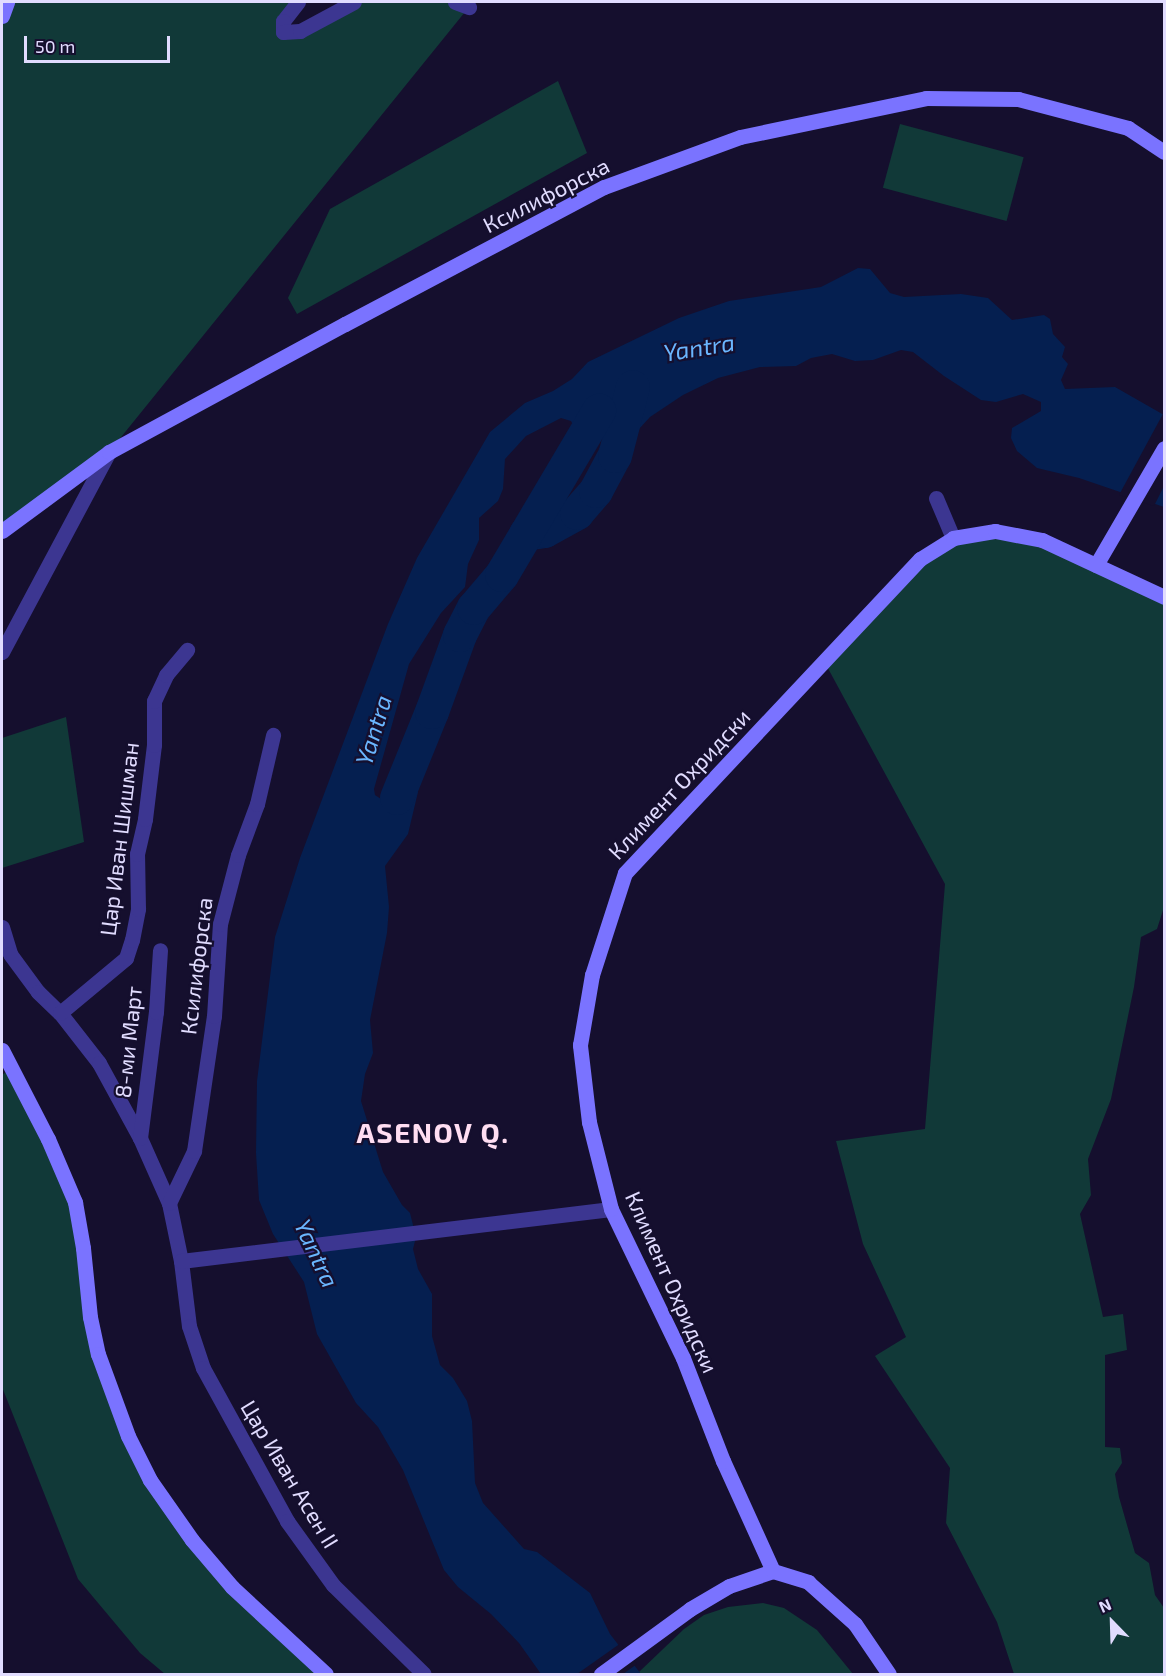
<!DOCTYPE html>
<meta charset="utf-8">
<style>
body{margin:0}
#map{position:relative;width:1166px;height:1676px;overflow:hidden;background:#150f2e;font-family:"Exo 2",sans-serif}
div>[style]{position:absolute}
.green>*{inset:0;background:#113938;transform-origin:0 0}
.water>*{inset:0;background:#051f50}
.pier>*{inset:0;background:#150f2e}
.river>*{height:34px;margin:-17px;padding:0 17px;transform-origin:17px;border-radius:17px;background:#051f50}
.street>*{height:15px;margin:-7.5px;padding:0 7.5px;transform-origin:7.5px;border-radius:7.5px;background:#3c3691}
.secondary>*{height:15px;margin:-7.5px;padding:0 7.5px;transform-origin:7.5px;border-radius:7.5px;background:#7a73ff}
span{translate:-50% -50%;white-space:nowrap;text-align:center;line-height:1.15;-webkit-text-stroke:4.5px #150f2e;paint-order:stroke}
.street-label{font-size:22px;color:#e1dcff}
.water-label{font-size:24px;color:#6ab6ff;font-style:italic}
.district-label{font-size:28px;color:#ffdef2;font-weight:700;letter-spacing:1.5px}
.frame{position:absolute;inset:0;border:3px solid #e1dcff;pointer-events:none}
.north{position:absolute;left:1082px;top:1592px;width:60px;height:60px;-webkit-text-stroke:4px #150f2e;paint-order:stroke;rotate:337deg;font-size:16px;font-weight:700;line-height:24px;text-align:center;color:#e1dcff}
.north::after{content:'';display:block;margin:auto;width:21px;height:27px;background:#e1dcff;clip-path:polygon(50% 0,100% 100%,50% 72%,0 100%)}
.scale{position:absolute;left:24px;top:36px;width:146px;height:27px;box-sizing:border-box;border:3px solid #e1dcff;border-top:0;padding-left:8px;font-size:18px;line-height:21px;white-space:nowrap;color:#e1dcff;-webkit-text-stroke:4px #150f2e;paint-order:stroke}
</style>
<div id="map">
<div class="green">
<div style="clip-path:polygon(2px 2px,298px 2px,283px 32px,354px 2px,455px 2px,469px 7px,109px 452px,2px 531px)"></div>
<div style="clip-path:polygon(558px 81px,587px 153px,297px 314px,288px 298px,330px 209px)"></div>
<div style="left:900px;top:124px;width:128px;height:66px;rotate:15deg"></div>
<div style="clip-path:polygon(995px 531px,1042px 540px,1164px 597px,1164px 907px,1157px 929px,1141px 937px,1134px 987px,1111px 1099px,1088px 1159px,1091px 1195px,1080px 1214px,1103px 1317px,1123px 1314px,1127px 1350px,1105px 1355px,1105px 1447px,1120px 1448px,1122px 1463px,1115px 1474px,1119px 1497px,1135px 1553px,1149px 1563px,1155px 1595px,1164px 1608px,1164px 1674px,1014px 1674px,997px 1622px,946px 1523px,950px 1468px,875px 1356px,906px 1337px,863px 1244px,836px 1141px,925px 1129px,945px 884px,824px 661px,953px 538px)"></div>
<div style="clip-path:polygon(66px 717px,84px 842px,2px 868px,2px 738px)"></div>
<div style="clip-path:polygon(12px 1068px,75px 1202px,90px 1317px,128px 1436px,192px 1540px,326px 1674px,165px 1674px,140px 1653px,78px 1579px,2px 1387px,2px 1075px)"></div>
<div style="clip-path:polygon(763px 1603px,784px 1608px,817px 1630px,853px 1674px,641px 1674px,639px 1672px,684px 1629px,704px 1615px,728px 1607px)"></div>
</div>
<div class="water">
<div style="clip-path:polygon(858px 268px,870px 269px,890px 293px,904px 297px,961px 294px,988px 298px,1012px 320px,1044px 315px,1050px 319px,1053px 334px,1065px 347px,1062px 357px,1068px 364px,1061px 380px,1065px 389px,1115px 387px,1164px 415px,1164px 507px,1079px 478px,1037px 468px,1017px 451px,1011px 438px,1012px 428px,1041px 411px,1041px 402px,1023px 394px,996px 402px,981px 400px,944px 376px,913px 352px,901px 350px,873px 360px,855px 361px,832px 354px,811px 358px,796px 366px,760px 367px,718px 378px,683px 395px,650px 417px,639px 429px,595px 437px,576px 452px,573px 448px,577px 432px,571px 421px,561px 418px,526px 436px,505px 459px,503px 489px,498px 501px,479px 518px,479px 540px,468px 564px,465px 587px,441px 613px,409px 664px,374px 789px,375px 795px,381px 799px,388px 797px,395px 786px,400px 766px,409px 752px,420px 757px,414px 784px,418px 792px,408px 834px,385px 866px,389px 907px,387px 933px,370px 1020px,373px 1053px,365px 1074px,361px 1101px,383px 1172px,402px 1205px,410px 1213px,416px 1237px,413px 1249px,418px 1269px,432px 1294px,432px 1336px,440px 1365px,453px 1378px,467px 1401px,472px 1421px,475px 1483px,483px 1503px,524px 1549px,537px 1552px,590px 1593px,610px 1634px,641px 1674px,541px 1674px,519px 1643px,491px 1614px,458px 1587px,444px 1570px,403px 1470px,378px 1427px,356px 1403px,317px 1334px,304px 1282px,273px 1234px,259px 1200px,256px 1153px,257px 1081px,275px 937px,300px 858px,388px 624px,417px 558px,490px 432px,525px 403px,553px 391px,572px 379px,588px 362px,679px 318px,729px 301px,821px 287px)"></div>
</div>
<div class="pier">
<div style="clip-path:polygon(1164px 412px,1164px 486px,1154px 506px,1119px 495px)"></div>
<div style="clip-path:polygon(621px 1643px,637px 1664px,623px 1674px,577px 1674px)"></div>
</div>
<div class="river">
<div style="left:526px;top:534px;width:19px;rotate:-9deg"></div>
<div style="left:545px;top:531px;width:37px;rotate:-29deg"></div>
<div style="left:577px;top:513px;width:29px;rotate:-49deg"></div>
<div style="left:596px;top:491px;width:40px;rotate:-62deg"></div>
<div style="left:615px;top:456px;width:71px;rotate:-75.4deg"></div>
<div style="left:397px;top:798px;width:93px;rotate:-67.9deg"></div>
<div style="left:432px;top:712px;width:82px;rotate:-70deg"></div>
<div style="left:460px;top:635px;width:30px;rotate:-63deg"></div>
<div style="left:474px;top:608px;width:43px;rotate:-49.7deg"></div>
<div style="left:502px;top:575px;width:191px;rotate:-59.4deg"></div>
</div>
<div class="street">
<div style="left:298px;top:2px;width:24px;rotate:128deg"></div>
<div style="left:283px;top:21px;width:11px;rotate:90deg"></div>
<div style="left:283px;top:32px;width:17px;rotate:-3deg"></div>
<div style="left:300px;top:31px;width:61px;rotate:-28.2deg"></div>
<div style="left:455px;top:2px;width:15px;rotate:20deg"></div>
<div style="left:936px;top:498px;width:43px;rotate:67deg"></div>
<div style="left:2px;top:652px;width:227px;rotate:-61.9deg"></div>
<div style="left:2px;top:927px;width:28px;rotate:73deg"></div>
<div style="left:10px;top:954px;width:47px;rotate:53.6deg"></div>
<div style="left:38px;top:992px;width:30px;rotate:44deg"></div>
<div style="left:60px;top:1013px;width:63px;rotate:52deg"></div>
<div style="left:99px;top:1063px;width:85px;rotate:61.3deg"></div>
<div style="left:140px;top:1138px;width:71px;rotate:66deg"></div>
<div style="left:169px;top:1203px;width:59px;rotate:78.3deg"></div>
<div style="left:181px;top:1261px;width:65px;rotate:83deg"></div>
<div style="left:189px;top:1326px;width:44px;rotate:71.6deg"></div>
<div style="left:203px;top:1368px;width:175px;rotate:61.2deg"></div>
<div style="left:287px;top:1521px;width:79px;rotate:54.3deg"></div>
<div style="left:333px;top:1585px;width:127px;rotate:44.4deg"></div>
<div style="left:60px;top:1013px;width:86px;rotate:-39.8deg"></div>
<div style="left:126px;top:958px;width:19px;rotate:-72deg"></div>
<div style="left:132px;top:940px;width:32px;rotate:-79deg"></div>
<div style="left:138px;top:909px;width:55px;rotate:-91deg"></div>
<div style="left:137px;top:854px;width:36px;rotate:-77deg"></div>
<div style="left:145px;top:819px;width:75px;rotate:-83.1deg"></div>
<div style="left:154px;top:745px;width:44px;rotate:-90deg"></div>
<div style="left:154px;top:701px;width:29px;rotate:-65deg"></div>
<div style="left:166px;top:675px;width:33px;rotate:-50deg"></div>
<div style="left:140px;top:1138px;width:127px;rotate:-82.8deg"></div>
<div style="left:156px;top:1012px;width:62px;rotate:-86.3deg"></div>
<div style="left:169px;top:1203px;width:58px;rotate:-64.3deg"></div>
<div style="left:194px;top:1151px;width:136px;rotate:-81.6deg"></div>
<div style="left:214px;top:1016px;width:92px;rotate:-86.3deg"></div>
<div style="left:220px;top:924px;width:71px;rotate:-75.4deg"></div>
<div style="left:238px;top:855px;width:54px;rotate:-69.6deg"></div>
<div style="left:257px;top:804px;width:71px;rotate:-76.9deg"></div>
<div style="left:181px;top:1261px;width:433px;rotate:-6.9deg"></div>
</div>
<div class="secondary">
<div style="left:2px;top:16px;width:15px;rotate:-70deg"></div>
<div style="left:2px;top:531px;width:133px;rotate:-36.4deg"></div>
<div style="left:109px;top:452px;width:268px;rotate:-28.5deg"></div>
<div style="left:345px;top:324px;width:293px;rotate:-27.9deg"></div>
<div style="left:604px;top:187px;width:145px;rotate:-20.2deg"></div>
<div style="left:740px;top:137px;width:190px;rotate:-11.8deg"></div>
<div style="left:926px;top:98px;width:92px;rotate:0.6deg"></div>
<div style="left:1018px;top:99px;width:114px;rotate:14.8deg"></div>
<div style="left:1128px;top:128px;width:43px;rotate:33.7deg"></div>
<div style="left:1096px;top:565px;width:135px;rotate:-59.8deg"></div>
<div style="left:2px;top:1050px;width:100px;rotate:62.7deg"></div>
<div style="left:48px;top:1139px;width:69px;rotate:66.8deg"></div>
<div style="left:75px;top:1202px;width:47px;rotate:80.1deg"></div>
<div style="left:83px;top:1248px;width:69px;rotate:84.2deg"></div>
<div style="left:90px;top:1317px;width:38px;rotate:78deg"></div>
<div style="left:98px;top:1354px;width:87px;rotate:69.9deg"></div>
<div style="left:128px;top:1436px;width:49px;rotate:63.4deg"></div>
<div style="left:150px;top:1480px;width:73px;rotate:55deg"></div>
<div style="left:192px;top:1540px;width:62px;rotate:49.6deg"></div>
<div style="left:232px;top:1587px;width:128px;rotate:42.8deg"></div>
<div style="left:773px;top:1571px;width:121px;rotate:-114.4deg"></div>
<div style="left:723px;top:1461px;width:110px;rotate:-111.2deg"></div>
<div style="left:683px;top:1358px;width:165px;rotate:-115.8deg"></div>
<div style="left:611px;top:1209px;width:90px;rotate:-104.2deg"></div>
<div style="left:589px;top:1122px;width:78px;rotate:-96.7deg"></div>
<div style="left:580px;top:1045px;width:71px;rotate:-80.3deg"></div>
<div style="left:592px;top:975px;width:107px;rotate:-72.1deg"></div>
<div style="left:625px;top:873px;width:431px;rotate:-46.8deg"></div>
<div style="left:920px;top:559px;width:39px;rotate:-32deg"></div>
<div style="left:953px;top:538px;width:43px;rotate:-9.5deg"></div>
<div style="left:995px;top:531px;width:48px;rotate:10.8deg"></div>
<div style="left:1042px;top:540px;width:135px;rotate:25deg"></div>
<div style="left:601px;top:1674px;width:110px;rotate:-36.1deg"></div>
<div style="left:690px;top:1609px;width:45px;rotate:-30.5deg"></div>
<div style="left:729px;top:1586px;width:46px;rotate:-18.8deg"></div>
<div style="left:773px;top:1571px;width:37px;rotate:17deg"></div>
<div style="left:808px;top:1582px;width:63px;rotate:41.8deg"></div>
<div style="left:855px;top:1624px;width:60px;rotate:55.8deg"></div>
</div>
<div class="street-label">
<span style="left:546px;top:195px;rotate:-27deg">Ксилифорска</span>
<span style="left:679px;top:784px;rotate:-47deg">Климент Охридски</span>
<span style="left:119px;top:839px;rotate:-83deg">Цар Иван Шишман</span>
<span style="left:196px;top:966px;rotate:-83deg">Ксилифорска</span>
<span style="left:128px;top:1042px;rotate:-84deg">8-ми Март</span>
<span style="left:672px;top:1282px;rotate:66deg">Климент Охридски</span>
<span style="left:290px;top:1474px;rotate:59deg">Цар Иван Асен II</span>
</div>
<div class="water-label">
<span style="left:699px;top:347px;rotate:-9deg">Yantra</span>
<span style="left:373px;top:730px;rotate:-73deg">Yantra</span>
<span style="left:317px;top:1253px;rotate:65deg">Yantra</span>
</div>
<div class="district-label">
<span style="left:433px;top:1132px">ASENOV Q.</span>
</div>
<div class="frame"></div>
<div class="north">N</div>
<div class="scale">50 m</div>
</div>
